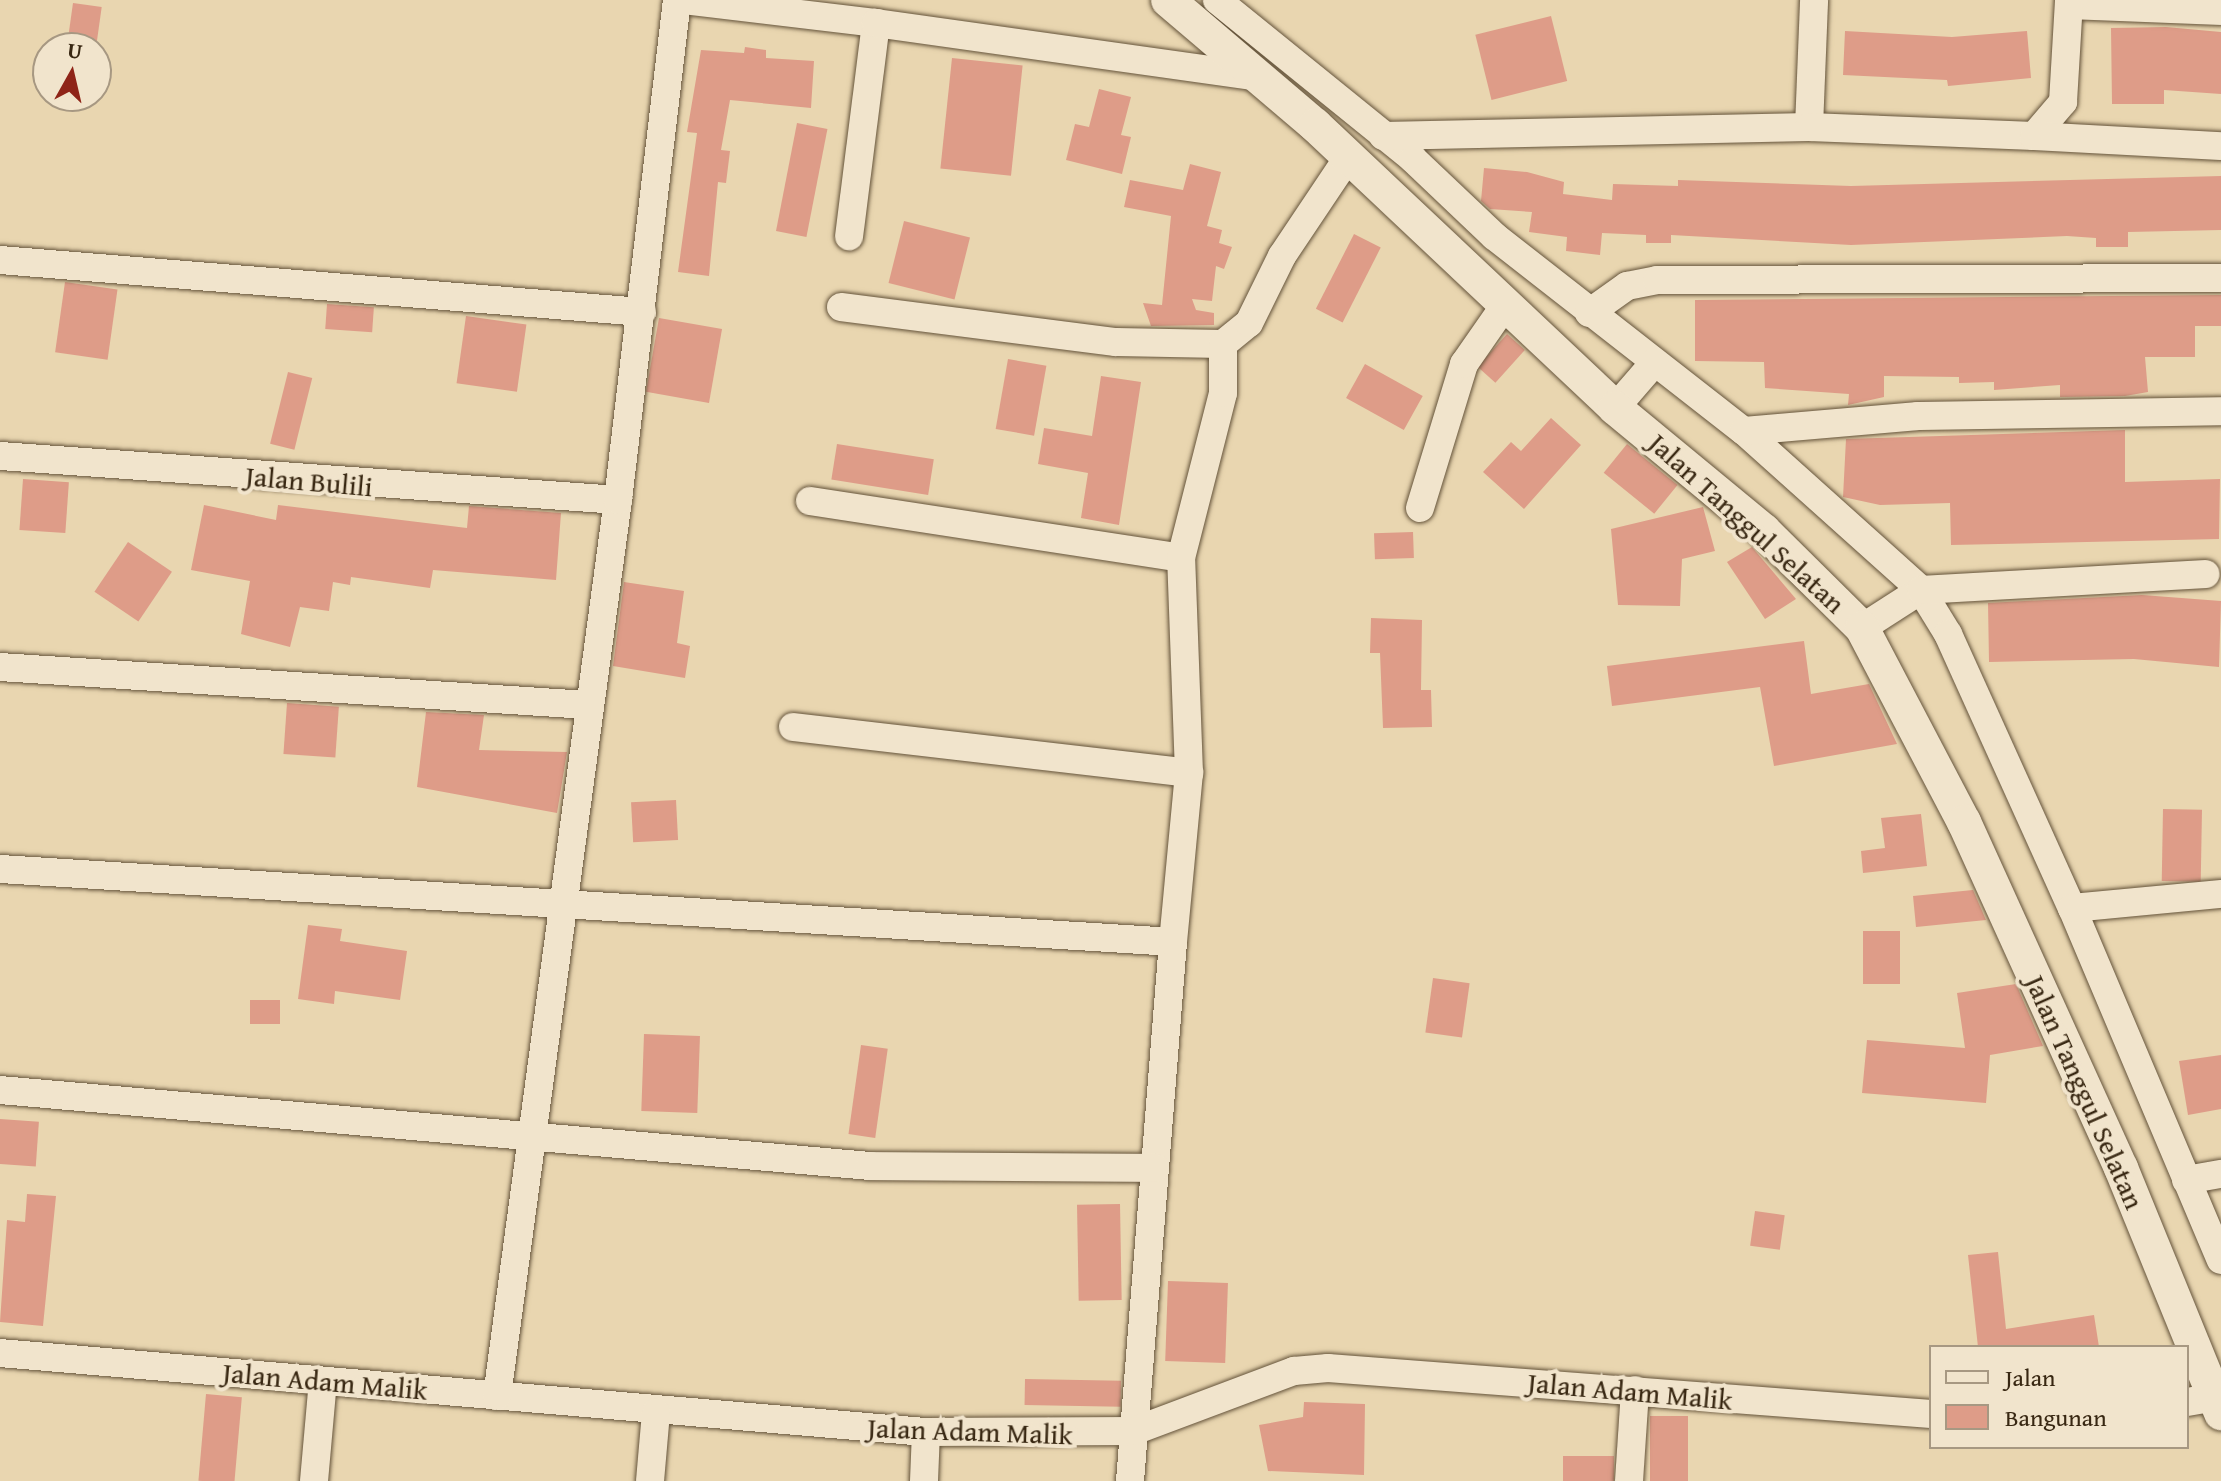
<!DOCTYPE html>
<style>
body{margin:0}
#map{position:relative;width:2221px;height:1481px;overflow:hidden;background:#e9d6b0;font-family:"Gentium Book Plus",serif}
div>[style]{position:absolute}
.building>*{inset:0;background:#de9c88;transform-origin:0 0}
.roads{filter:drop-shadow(0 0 2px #64533a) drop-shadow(0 0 2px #64533a)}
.minor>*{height:28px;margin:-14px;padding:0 14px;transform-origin:14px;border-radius:14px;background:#f1e4cc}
.tertiary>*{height:34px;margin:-17px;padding:0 17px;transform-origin:17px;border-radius:17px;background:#f1e4cc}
span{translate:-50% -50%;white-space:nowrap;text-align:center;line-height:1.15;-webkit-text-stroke:8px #f1e4cc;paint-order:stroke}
.street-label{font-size:28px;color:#382712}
.legend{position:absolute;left:1929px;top:1345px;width:260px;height:104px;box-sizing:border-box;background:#f1e4cc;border:2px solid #a79882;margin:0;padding:10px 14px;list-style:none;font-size:24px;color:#382712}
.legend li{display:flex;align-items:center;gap:16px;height:40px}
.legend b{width:40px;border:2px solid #a79882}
.north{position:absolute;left:32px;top:32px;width:80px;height:80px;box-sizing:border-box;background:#f1e4cc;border:2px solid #a79882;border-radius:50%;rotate:8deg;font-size:22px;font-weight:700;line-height:32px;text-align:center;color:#382712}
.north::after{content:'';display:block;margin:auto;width:28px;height:36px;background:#8f2418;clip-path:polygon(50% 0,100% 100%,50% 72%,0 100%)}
</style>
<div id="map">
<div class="building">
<div style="left:73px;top:3px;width:29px;height:45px;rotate:8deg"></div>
<div style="left:1551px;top:16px;width:67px;height:78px;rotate:76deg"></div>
<div style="clip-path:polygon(2166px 27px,2221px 32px,2221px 94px,2164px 90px,2164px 104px,2112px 104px,2111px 28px)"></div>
<div style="clip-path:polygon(1845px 31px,1952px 37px,2027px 31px,2031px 78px,1948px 86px,1947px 80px,1843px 75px)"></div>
<div style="clip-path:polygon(745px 47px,766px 50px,766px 58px,814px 61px,811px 108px,730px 100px,721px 150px,730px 151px,726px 183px,718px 182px,709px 276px,678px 272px,697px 133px,687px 132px,701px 50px,744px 53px)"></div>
<div style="left:952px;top:58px;width:71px;height:111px;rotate:6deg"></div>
<div style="clip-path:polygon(1099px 89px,1131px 97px,1121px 135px,1131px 137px,1122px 174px,1066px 160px,1075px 124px,1089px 127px)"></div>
<div style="left:797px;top:123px;width:31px;height:110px;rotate:11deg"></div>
<div style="clip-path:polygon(1190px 164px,1221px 172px,1207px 226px,1222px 230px,1219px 243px,1232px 247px,1224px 269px,1216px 266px,1212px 301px,1192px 299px,1196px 310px,1214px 313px,1214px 325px,1151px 326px,1143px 303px,1162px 305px,1171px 216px,1124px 207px,1130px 180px,1183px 190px)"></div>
<div style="clip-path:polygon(1484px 168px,1527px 172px,1564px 182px,1563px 194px,1612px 200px,1613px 184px,1678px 186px,1678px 180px,1851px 186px,2221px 176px,2221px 230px,2128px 232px,2128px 247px,2096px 247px,2096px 238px,2067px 236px,1851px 245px,1671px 235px,1671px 243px,1646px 243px,1646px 235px,1602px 233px,1600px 255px,1566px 251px,1567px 237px,1529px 232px,1532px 212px,1490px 209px,1481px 201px)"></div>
<div style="left:904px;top:221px;width:68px;height:64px;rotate:14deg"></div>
<div style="left:1354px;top:234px;width:30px;height:84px;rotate:27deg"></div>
<div style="left:65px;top:282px;width:53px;height:71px;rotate:8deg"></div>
<div style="clip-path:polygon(2221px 295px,2221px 326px,2195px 326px,2195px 357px,2145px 357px,2148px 392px,2125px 396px,2060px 397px,2060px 385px,1994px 390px,1994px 382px,1959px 383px,1959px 377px,1884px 376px,1884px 397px,1848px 405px,1849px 394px,1765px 388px,1764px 362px,1695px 361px,1695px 300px)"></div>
<div style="left:327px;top:304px;width:47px;height:25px;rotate:4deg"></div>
<div style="left:466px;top:316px;width:61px;height:68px;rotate:8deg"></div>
<div style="left:659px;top:318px;width:64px;height:75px;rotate:10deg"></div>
<div style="left:1507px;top:334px;width:24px;height:44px;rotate:42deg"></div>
<div style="left:1008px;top:359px;width:39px;height:71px;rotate:10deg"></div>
<div style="left:1365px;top:364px;width:66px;height:39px;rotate:29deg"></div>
<div style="left:288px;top:372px;width:25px;height:74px;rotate:14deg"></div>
<div style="clip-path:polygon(1101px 376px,1141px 382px,1119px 525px,1081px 518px,1088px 473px,1038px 464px,1044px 428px,1092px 436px)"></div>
<div style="clip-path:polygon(1551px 418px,1581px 445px,1524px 509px,1483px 472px,1511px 442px,1521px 451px)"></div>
<div style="clip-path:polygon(2125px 430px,2125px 482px,2220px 479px,2219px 539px,1951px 545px,1950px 503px,1880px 505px,1843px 497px,1846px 439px)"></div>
<div style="left:837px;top:444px;width:98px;height:36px;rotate:9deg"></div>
<div style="left:1627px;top:444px;width:65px;height:37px;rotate:39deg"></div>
<div style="left:23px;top:479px;width:46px;height:51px;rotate:4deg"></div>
<div style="clip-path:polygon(204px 505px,276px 520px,278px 505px,467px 528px,469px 506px,561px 513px,556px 580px,433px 570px,430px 588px,351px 577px,350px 585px,333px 582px,329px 611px,300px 607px,290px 647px,241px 634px,250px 581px,191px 570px)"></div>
<div style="clip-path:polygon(1703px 507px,1715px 551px,1682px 559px,1680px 606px,1618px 605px,1611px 529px)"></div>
<div style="left:1413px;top:532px;width:26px;height:39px;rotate:88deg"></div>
<div style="left:128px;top:542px;width:53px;height:60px;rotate:34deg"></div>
<div style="clip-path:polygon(1752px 547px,1796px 599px,1765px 619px,1727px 562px)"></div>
<div style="clip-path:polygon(624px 582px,684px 591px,677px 643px,690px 646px,685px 678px,613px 666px)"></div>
<div style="clip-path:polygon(2142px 595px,2221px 601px,2219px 667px,2134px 659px,1989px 662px,1988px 603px)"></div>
<div style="clip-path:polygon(1371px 618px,1422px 620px,1421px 690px,1431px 690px,1432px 727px,1383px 728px,1380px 653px,1370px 653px)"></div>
<div style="clip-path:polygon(1804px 641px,1811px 694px,1869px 684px,1897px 744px,1774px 766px,1760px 687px,1612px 706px,1607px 666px)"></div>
<div style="left:287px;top:703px;width:52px;height:51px;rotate:4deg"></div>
<div style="clip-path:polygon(426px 712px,484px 715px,479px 750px,567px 752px,557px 813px,417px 787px)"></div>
<div style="left:676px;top:800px;width:40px;height:45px;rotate:87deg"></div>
<div style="left:2163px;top:809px;width:39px;height:72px;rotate:1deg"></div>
<div style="clip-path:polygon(1921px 814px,1927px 866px,1863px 873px,1861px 851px,1885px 848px,1881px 818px)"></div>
<div style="clip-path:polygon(1973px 890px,1986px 920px,1916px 927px,1913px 896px)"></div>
<div style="clip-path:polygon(308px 925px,342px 929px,340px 941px,407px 951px,400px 1000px,335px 991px,334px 1004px,298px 999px)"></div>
<div style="left:1863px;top:931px;width:37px;height:53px"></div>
<div style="left:1433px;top:978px;width:37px;height:55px;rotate:8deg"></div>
<div style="clip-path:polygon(2016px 984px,2043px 1046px,1990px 1055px,1986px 1103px,1862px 1093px,1867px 1040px,1965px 1048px,1957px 993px)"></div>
<div style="left:250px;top:1000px;width:30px;height:24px"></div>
<div style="left:644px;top:1034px;width:56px;height:77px;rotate:2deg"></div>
<div style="left:861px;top:1045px;width:27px;height:90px;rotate:8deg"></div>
<div style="clip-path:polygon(2221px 1055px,2221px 1109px,2188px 1115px,2179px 1061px)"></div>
<div style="left:0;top:1119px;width:39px;height:45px;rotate:4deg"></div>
<div style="clip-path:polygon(27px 1194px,56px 1196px,43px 1326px,0 1322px,7px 1220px,25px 1222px)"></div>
<div style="left:1120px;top:1204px;width:96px;height:43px;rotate:89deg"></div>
<div style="left:1755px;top:1211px;width:30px;height:35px;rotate:8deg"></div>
<div style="clip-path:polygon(1998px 1252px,2006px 1329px,2094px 1315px,2099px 1347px,1978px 1347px,1968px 1255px)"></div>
<div style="left:1168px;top:1281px;width:60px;height:80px;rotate:2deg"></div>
<div style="left:1025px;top:1379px;width:96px;height:26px;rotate:1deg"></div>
<div style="left:206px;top:1394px;width:36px;height:87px;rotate:5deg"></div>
<div style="clip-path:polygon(1304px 1402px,1365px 1404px,1364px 1475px,1268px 1471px,1259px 1425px,1303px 1417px)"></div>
<div style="left:1650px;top:1416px;width:38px;height:65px"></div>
<div style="left:1563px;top:1456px;width:51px;height:25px"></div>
</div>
<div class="roads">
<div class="minor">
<div style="left:683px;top:0;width:194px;rotate:6.8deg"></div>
<div style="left:876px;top:23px;width:215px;rotate:97.2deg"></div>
<div style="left:1217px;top:0;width:252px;rotate:39deg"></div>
<div style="left:1413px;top:159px;width:112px;rotate:43.5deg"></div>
<div style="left:1494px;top:236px;width:317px;rotate:38deg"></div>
<div style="left:1744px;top:431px;width:238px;rotate:41.9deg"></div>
<div style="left:1921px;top:590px;width:52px;rotate:58.5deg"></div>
<div style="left:1948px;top:634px;width:301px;rotate:65.7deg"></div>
<div style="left:2072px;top:908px;width:382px;rotate:67.1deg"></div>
<div style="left:2070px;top:5px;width:151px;rotate:2.3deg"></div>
<div style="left:876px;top:23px;width:387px;rotate:8deg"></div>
<div style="left:1809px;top:127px;width:127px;rotate:-87.7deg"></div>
<div style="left:1383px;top:136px;width:426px;rotate:-1.2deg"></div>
<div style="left:1809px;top:127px;width:225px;rotate:2.3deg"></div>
<div style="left:2034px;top:136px;width:45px;rotate:-49.5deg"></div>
<div style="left:2063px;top:102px;width:102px;rotate:-86.6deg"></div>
<div style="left:2034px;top:136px;width:187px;rotate:3.1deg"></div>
<div style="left:0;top:260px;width:644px;rotate:4.63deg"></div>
<div style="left:841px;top:307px;width:277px;rotate:7.3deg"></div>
<div style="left:1116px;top:342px;width:107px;rotate:1.1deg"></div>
<div style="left:1589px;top:313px;width:47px;rotate:-35.4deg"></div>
<div style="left:1627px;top:286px;width:31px;rotate:-11deg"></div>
<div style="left:1657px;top:280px;width:564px;rotate:-0.2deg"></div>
<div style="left:1615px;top:408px;width:60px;rotate:-49.1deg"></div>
<div style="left:1744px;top:431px;width:175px;rotate:-4.9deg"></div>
<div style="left:1918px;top:416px;width:303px;rotate:-0.9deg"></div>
<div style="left:0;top:456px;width:620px;rotate:4.07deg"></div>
<div style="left:810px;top:501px;width:375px;rotate:8.7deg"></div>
<div style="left:1420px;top:508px;width:151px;rotate:-73deg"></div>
<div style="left:1464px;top:364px;width:72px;rotate:-55.2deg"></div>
<div style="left:1862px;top:628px;width:70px;rotate:-32.8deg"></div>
<div style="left:1921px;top:590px;width:285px;rotate:-3.2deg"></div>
<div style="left:0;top:667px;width:588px;rotate:3.7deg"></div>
<div style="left:793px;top:727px;width:399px;rotate:6.6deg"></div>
<div style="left:0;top:869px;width:1175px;rotate:3.56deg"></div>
<div style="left:1173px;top:942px;width:541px;rotate:94.56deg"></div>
<div style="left:2072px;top:908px;width:150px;rotate:-5.4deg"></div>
<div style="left:1173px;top:942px;width:170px;rotate:-84.6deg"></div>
<div style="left:1189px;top:773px;width:215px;rotate:-92.1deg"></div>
<div style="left:1181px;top:558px;width:170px;rotate:-75.7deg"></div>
<div style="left:1223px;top:393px;width:49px;rotate:-90deg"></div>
<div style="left:1223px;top:344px;width:33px;rotate:-39deg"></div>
<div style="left:1249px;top:323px;width:75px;rotate:-63.8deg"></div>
<div style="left:1282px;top:256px;width:117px;rotate:-56.2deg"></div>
<div style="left:0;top:1090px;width:873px;rotate:4.99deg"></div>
<div style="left:870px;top:1166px;width:285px;rotate:0.4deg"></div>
<div style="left:2186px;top:1180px;width:36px;rotate:-10deg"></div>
<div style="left:0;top:1353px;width:929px;rotate:4.88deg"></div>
<div style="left:926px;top:1432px;width:208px;rotate:-0.3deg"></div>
<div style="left:1134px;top:1431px;width:171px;rotate:-20.6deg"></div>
<div style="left:1294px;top:1371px;width:34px;rotate:-5deg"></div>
<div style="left:1328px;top:1368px;width:605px;rotate:4.36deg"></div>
<div style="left:497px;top:1396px;width:904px;rotate:-82.31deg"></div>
<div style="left:618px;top:500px;width:503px;rotate:-83.27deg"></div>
<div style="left:2187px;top:1402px;width:27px;rotate:-10deg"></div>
<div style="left:314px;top:1481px;width:100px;rotate:-84.9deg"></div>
<div style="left:650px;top:1481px;width:69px;rotate:-85deg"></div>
<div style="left:924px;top:1481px;width:49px;rotate:-87.7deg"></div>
<div style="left:1629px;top:1481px;width:91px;rotate:-86.2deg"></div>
</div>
<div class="tertiary">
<div style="left:1168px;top:0;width:193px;rotate:40.4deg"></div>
<div style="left:1315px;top:125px;width:412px;rotate:43.3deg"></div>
<div style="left:1615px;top:408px;width:193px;rotate:39.5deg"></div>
<div style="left:1764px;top:531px;width:138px;rotate:44.7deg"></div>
<div style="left:1862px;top:628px;width:219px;rotate:62.3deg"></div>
<div style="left:1964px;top:822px;width:380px;rotate:65.6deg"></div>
<div style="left:2121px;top:1168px;width:265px;rotate:67.8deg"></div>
</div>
</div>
<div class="street-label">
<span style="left:309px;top:481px;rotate:5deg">Jalan Bulili</span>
<span style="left:1747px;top:523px;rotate:42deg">Jalan Tanggul Selatan</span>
<span style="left:2085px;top:1092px;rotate:66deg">Jalan Tanggul Selatan</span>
<span style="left:325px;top:1381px;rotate:5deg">Jalan Adam Malik</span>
<span style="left:1630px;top:1391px;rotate:5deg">Jalan Adam Malik</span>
<span style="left:970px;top:1431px;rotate:2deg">Jalan Adam Malik</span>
</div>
<ul class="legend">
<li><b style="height:10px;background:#f1e4cc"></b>Jalan</li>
<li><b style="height:22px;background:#de9c88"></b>Bangunan</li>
</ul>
<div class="north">U</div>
</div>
